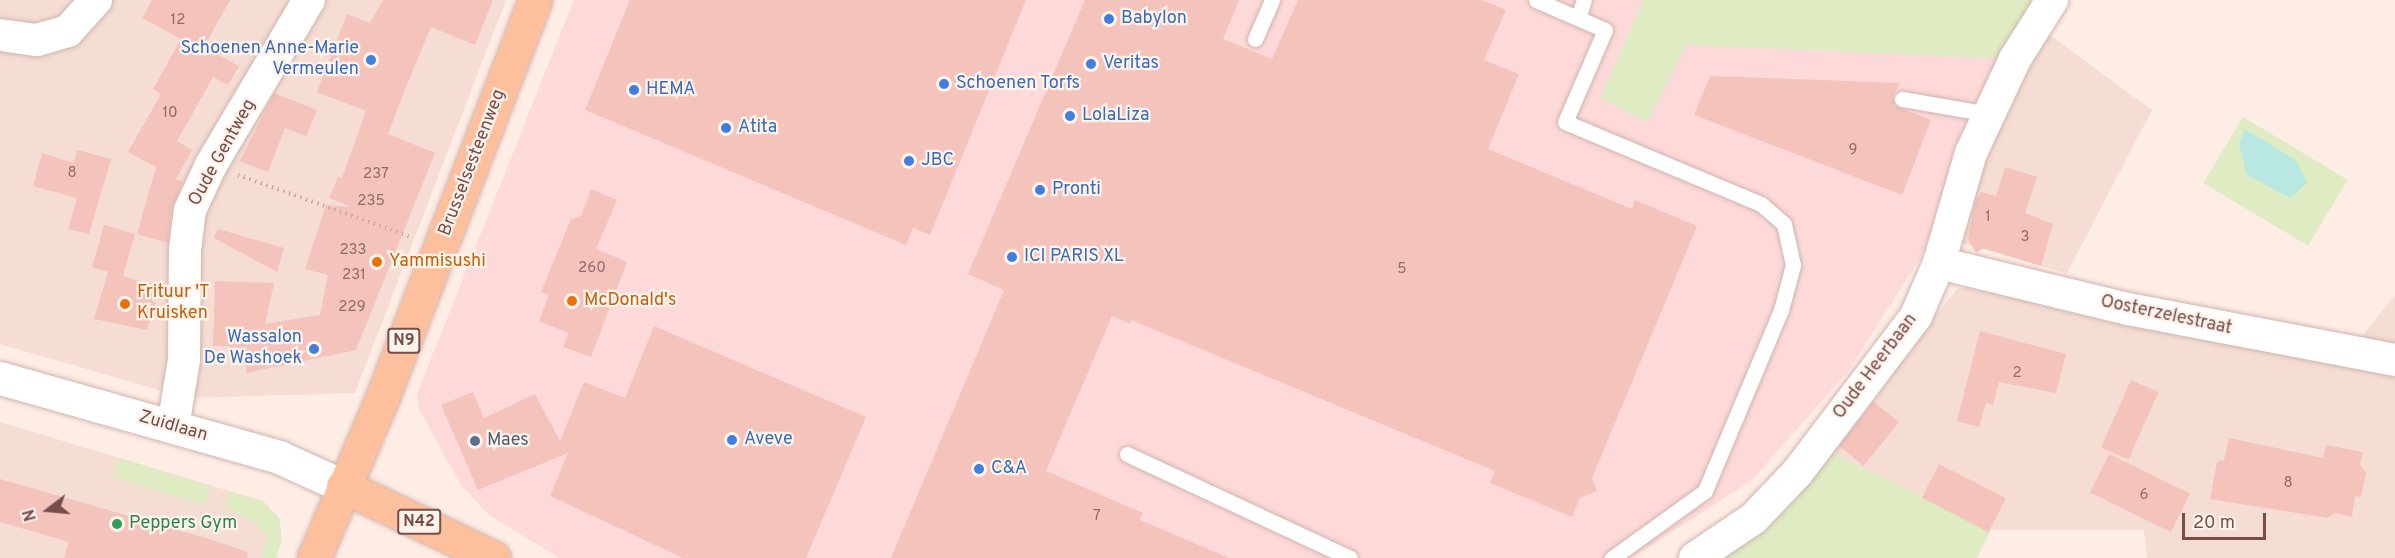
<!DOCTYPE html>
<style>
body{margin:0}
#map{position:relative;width:2395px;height:558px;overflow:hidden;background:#fdede5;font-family:Overpass,sans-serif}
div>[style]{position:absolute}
.residential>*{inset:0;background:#f5ddd3}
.commercial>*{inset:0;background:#fddad9}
.green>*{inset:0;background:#deebc3;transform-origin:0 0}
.water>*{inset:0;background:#b9e7e2}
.building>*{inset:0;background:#f3c3bc;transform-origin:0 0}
.path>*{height:4px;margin-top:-2px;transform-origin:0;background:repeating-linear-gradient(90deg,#d8a69f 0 1.5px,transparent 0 6px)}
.roads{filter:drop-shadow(0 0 2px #d1b4ad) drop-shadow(0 0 2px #d1b4ad)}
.service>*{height:15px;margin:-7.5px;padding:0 7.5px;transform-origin:7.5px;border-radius:7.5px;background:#fff}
.minor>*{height:32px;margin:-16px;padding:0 16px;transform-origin:16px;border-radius:16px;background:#fff}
.secondary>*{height:33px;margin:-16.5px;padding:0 16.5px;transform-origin:16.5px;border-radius:16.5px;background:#fff}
.primary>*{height:33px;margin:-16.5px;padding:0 16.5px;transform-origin:16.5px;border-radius:16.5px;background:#fdbf9c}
.dots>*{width:16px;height:16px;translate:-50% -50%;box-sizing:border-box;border:3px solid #fff3ec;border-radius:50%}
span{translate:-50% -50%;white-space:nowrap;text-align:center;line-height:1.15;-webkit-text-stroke:4.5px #fff3ec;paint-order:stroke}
.number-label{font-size:15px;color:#966a66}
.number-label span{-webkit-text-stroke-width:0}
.shield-label span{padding:2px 4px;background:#fff3ec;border:2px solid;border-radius:4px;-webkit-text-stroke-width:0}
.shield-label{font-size:16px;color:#774d49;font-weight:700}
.shop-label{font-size:18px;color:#366cbe}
.left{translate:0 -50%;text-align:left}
.right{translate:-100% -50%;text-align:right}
.street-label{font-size:18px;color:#774d49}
.food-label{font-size:18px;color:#c56008}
.service-label{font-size:18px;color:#4e5e75}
.leisure-label{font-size:18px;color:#27864d}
.north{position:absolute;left:18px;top:480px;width:60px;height:60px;-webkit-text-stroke:4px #fff3ec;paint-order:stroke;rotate:254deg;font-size:16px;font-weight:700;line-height:24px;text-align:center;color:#774d49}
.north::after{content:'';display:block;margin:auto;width:21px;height:27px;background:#774d49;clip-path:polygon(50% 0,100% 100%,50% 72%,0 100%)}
.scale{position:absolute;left:2182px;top:513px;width:84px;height:27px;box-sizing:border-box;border:3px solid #774d49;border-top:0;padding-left:8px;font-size:18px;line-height:21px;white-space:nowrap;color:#774d49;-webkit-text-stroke:4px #fff3ec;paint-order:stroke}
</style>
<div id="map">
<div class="residential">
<div style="clip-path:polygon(0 0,506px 0,355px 393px,187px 398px,0 344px)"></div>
<div style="clip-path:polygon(2047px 33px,2152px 110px,2067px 273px,1957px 242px,1999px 118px)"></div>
<div style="clip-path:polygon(1988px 284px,2395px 375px,2395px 558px,2147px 558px,2144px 530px,1991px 530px,1828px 451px,1957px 289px)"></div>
<div style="clip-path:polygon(2395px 295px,2395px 346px,2359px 340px)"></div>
<div style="clip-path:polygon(0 422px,263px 501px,279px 518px,282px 540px,276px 558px,0 558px)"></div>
</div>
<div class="commercial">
<div style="clip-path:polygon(574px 0,1644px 0,1600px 98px,1685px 45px,2005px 59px,1922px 255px,1849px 370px,1752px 480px,1632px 558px,560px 558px,490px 516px,461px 485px,419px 409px,417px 394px)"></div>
</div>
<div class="green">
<div style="clip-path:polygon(1644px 0,2040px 0,2005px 59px,1686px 45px,1648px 122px,1600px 98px)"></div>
<div style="left:2243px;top:117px;width:122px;height:77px;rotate:31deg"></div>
<div style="clip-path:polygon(1828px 451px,1991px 530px,1977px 558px,1710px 558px)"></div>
<div style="left:119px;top:458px;width:96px;height:20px;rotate:17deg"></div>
<div style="clip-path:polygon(229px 491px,263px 501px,279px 518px,282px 540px,276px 558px,261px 558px,268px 538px,255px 522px,225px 508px)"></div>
</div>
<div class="water">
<div style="clip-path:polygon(2245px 129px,2296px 160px,2307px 183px,2290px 198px,2247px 175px,2239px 144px)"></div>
</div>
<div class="building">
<div style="clip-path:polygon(152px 0,230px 0,204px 47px,239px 66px,228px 85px,213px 77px,177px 141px,192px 150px,176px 179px,183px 182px,172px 207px,168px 243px,137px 234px,156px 167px,128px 152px,161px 94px,153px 89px,181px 39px,142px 18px)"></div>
<div style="clip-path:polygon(383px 0,493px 0,475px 45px,431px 27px,402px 97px,388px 134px,435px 153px,356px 350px,246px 373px,246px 357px,229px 357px,230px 346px,213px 346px,215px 281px,274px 283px,265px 324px,320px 315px,328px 275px,305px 269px,326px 205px,352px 207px,329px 198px,338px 177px,342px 178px,366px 111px,317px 92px,347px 14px,370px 23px)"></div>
<div style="clip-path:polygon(630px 0,1026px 0,930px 235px,913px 228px,906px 245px,585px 110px)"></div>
<div style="clip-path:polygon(1085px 0,1239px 0,1223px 39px,1272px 59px,1298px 0,1482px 0,1506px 10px,1484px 60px,1519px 74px,1488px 149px,1632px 209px,1635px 200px,1697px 226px,1592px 478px,1597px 491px,1580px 498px,1572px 517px,1490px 483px,1495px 471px,1131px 320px,1130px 324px,1112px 316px,1046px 471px,1143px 513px,1140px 520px,1229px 558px,891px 558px,1004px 290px,968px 274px)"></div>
<div style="clip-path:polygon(1710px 76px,1900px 83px,1893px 97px,1895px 106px,1931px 120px,1902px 195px,1694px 115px)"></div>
<div style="clip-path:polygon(274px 93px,317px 110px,306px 136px,285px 128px,268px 172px,240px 161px)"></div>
<div style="clip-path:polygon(77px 150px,111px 159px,89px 234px,68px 229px,77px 198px,33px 186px,42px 153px,74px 163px)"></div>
<div style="clip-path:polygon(2005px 167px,2037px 177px,2025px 213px,2053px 224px,2041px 266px,1983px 248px,1976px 253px,1968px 239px,1975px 202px,1981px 192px,1996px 196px)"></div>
<div style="clip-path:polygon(591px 189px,617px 200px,596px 249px,627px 262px,591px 357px,563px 347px,569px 333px,539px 321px,549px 295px,541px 292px,571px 219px,581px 216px)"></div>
<div style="clip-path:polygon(104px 225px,135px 234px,123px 276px,139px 281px,136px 289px,154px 294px,152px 301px,156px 302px,147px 330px,94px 319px,108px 272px,92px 267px)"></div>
<div style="clip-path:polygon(218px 229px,284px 248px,277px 272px,214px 238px)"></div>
<div style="clip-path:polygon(654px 326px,866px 417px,806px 558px,683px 558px,550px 496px,568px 453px,478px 490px,441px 405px,473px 392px,484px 418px,535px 394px,560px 441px,584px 382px,625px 398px)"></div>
<div style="clip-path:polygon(1980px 331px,2066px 354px,2056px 393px,1999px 382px,1993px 405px,1986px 403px,1979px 427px,1957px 421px)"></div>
<div style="left:2131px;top:380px;width:30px;height:74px;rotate:24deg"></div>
<div style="left:1874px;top:402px;width:32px;height:56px;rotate:39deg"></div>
<div style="clip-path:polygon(2229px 438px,2323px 458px,2326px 445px,2363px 452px,2360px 465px,2366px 473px,2361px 497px,2355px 496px,2352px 517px,2335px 513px,2328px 518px,2210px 499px,2217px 462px,2224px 460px)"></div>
<div style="left:2109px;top:454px;width:90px;height:43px;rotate:26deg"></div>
<div style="left:1939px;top:464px;width:75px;height:38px;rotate:27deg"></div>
<div style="clip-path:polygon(0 479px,206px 538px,248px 552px,247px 558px,64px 558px,69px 542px,0 522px)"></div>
</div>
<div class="path">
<div style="left:238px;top:175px;width:184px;rotate:19.7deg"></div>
</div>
<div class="roads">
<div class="service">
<div style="left:1536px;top:0;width:75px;rotate:23.5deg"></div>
<div style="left:1605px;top:30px;width:100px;rotate:113.5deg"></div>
<div style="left:1565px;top:122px;width:212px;rotate:22.7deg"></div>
<div style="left:1761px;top:204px;width:30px;rotate:41deg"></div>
<div style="left:1784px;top:224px;width:42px;rotate:77.6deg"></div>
<div style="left:1793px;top:265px;width:47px;rotate:104.9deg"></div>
<div style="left:1781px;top:310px;width:196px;rotate:112.8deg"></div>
<div style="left:1705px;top:491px;width:115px;rotate:144.2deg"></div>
<div style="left:1578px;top:18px;width:19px;rotate:-72deg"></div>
<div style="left:1255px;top:39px;width:43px;rotate:-66.4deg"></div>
<div style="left:1902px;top:99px;width:88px;rotate:9.8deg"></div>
<div style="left:1127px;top:454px;width:246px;rotate:25deg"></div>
</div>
<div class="minor">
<div style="left:0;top:35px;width:37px;rotate:8deg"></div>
<div style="left:37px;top:40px;width:32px;rotate:-16deg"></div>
<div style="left:68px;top:31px;width:42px;rotate:-47.9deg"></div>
<div style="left:1939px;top:263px;width:195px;rotate:13.7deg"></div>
<div style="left:2128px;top:309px;width:272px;rotate:10.8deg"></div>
<div style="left:173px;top:427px;width:68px;rotate:-80.7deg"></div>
<div style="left:184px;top:360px;width:110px;rotate:-89.5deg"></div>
<div style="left:185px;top:250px;width:40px;rotate:-82.9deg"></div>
<div style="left:190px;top:210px;width:50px;rotate:-65deg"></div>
<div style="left:211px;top:165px;width:192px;rotate:-59.3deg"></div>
<div style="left:1695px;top:558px;width:71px;rotate:-34.1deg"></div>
<div style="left:1754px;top:518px;width:62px;rotate:-46.3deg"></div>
<div style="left:1797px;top:473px;width:197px;rotate:-52.8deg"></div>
<div style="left:1916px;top:316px;width:58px;rotate:-66.5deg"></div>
<div style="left:1939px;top:263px;width:115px;rotate:-73.8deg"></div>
<div style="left:1971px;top:153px;width:104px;rotate:-64.9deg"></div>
<div style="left:2015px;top:59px;width:70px;rotate:-57.9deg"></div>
</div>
<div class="secondary">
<div style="left:0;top:378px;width:290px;rotate:15.8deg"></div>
<div style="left:279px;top:457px;width:70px;rotate:24.4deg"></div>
</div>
<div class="primary">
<div style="left:343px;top:486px;width:167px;rotate:25.5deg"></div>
<div style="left:314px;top:558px;width:176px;rotate:-66.9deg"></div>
<div style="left:383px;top:396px;width:424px;rotate:-69deg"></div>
</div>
</div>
<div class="dots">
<div style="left:1109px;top:19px;background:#3f7fe0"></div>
<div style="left:371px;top:60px;background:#3f7fe0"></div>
<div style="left:1091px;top:64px;background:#3f7fe0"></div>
<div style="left:944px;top:84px;background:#3f7fe0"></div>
<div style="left:634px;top:90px;background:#3f7fe0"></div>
<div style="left:1070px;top:116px;background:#3f7fe0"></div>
<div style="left:726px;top:128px;background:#3f7fe0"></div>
<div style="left:909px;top:161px;background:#3f7fe0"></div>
<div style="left:1040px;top:190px;background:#3f7fe0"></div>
<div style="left:1012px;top:257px;background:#3f7fe0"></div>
<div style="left:377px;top:262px;background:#e8710a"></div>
<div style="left:572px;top:301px;background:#e8710a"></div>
<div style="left:125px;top:304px;background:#e8710a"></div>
<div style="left:314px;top:349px;background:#3f7fe0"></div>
<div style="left:732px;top:440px;background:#3f7fe0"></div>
<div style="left:475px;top:441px;background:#5c6f8a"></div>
<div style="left:979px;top:469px;background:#3f7fe0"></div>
<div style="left:117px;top:524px;background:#2e9e5b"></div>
</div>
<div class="number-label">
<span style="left:178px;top:21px">12</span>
<span style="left:170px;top:114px">10</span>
<span style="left:1853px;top:151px">9</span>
<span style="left:72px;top:174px">8</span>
<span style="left:376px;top:175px">237</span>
<span style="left:371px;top:202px">235</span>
<span style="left:1988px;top:218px">1</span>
<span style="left:2025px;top:238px">3</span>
<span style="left:353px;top:251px">233</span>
<span style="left:592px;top:269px">260</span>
<span style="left:1402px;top:270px">5</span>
<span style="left:354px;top:276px">231</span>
<span style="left:352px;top:308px">229</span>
<span style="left:2017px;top:374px">2</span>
<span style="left:2288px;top:484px">8</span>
<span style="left:2144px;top:496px">6</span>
<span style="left:1097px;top:517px">7</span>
</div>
<div class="shield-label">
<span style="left:404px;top:341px">N9</span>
<span style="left:419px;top:522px">N42</span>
</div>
<div class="shop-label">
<span class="left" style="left:1121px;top:19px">Babylon</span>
<span class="right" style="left:359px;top:60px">Schoenen Anne-Marie<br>Vermeulen</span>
<span class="left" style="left:1103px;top:64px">Veritas</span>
<span class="left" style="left:956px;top:84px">Schoenen Torfs</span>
<span class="left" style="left:646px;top:90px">HEMA</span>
<span class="left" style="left:1082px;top:116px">LolaLiza</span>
<span class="left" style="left:738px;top:128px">Atita</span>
<span class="left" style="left:921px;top:161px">JBC</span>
<span class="left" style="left:1052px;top:190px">Pronti</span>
<span class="left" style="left:1024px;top:257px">ICI PARIS XL</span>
<span class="right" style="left:302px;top:349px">Wassalon<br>De Washoek</span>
<span class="left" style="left:744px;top:440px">Aveve</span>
<span class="left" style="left:991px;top:469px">C&amp;A</span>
</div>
<div class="street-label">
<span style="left:223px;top:153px;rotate:-61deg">Oude Gentweg</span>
<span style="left:473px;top:163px;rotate:-69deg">Brusselsesteenweg</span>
<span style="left:2166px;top:316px;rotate:12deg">Oosterzelestraat</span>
<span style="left:1876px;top:367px;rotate:-53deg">Oude Heerbaan</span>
<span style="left:173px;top:427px;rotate:16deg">Zuidlaan</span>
</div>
<div class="food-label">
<span class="left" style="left:389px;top:262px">Yammisushi</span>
<span class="left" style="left:137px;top:304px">Frituur 'T<br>Kruisken</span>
<span class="left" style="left:584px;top:301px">McDonald's</span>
</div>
<div class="service-label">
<span class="left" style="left:487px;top:441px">Maes</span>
</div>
<div class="leisure-label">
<span class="left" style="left:129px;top:524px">Peppers Gym</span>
</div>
<div class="north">N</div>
<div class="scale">20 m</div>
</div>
